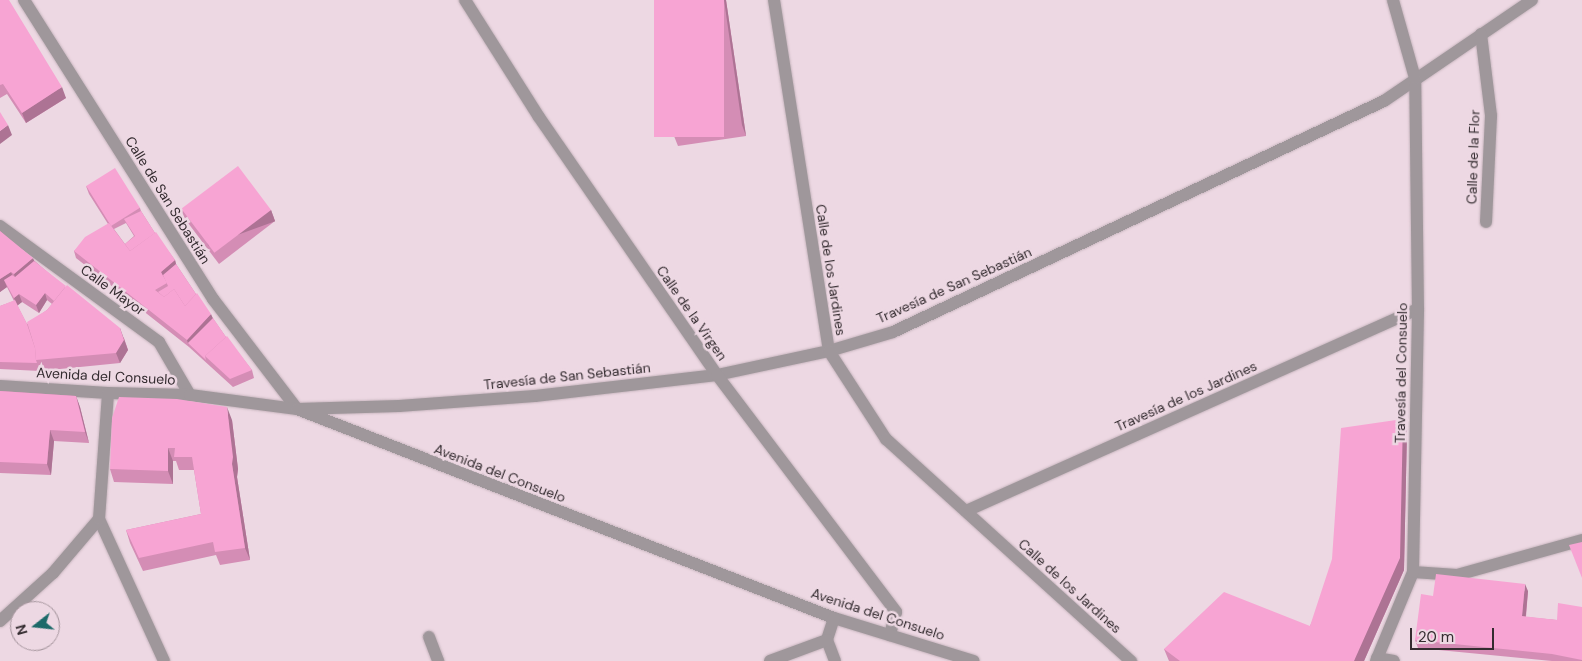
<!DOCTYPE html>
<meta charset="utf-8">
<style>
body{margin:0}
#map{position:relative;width:1582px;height:661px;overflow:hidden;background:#edd8e3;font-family:"DM Sans",sans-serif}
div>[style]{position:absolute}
.roads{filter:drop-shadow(0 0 1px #c8b6bf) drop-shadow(0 0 1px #c8b6bf)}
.street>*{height:12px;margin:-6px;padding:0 6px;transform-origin:6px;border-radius:6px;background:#9f979b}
.wall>*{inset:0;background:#d48db5}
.shaded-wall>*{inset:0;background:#ad7394;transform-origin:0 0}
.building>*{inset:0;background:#f7a4d3;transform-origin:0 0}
span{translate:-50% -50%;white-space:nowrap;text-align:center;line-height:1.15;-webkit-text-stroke:5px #edd8e3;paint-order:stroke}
.street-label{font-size:14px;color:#342c30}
.north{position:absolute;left:10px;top:601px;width:50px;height:50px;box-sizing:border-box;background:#edd8e3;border:1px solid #a3939b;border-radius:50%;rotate:254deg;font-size:14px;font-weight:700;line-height:20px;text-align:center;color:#342c30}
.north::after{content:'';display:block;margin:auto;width:18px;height:22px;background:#1c6969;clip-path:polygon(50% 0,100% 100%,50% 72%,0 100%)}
.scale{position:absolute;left:1410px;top:628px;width:84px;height:22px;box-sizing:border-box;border:2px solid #342c30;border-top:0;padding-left:6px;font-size:15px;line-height:18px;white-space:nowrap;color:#342c30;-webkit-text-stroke:4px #edd8e3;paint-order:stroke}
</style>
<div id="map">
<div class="roads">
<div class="street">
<div style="left:24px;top:0;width:354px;rotate:57.7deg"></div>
<div style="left:213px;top:299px;width:138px;rotate:52.6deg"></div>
<div style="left:297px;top:409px;width:102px;rotate:-1.7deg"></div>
<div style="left:399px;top:406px;width:136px;rotate:-4.2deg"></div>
<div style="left:535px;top:396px;width:183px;rotate:-6.6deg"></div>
<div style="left:717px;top:375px;width:115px;rotate:-12.1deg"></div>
<div style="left:829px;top:351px;width:67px;rotate:-16.5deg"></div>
<div style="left:893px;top:332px;width:543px;rotate:-25.2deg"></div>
<div style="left:1384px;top:101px;width:179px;rotate:-34.3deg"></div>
<div style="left:465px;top:0;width:138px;rotate:57.7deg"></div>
<div style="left:539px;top:117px;width:313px;rotate:55.4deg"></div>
<div style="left:717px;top:375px;width:297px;rotate:52.9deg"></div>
<div style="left:896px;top:612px;width:24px;rotate:105deg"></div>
<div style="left:774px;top:0;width:355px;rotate:81.1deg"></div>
<div style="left:829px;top:351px;width:105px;rotate:57.1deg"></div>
<div style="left:886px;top:439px;width:331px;rotate:42.2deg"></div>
<div style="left:1481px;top:34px;width:83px;rotate:83deg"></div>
<div style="left:1491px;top:116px;width:106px;rotate:92.7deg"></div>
<div style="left:0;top:226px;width:197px;rotate:36.1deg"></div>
<div style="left:159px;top:342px;width:61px;rotate:59.7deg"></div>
<div style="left:0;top:386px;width:108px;rotate:3.7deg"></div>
<div style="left:108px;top:393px;width:82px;rotate:1.4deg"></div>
<div style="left:190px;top:395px;width:108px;rotate:7.5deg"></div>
<div style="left:297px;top:409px;width:576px;rotate:21.27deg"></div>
<div style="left:834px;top:618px;width:146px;rotate:17.1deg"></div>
<div style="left:966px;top:511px;width:495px;rotate:-24.1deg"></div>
<div style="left:99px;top:519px;width:156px;rotate:65.4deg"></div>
<div style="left:1413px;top:572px;width:44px;rotate:3.9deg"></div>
<div style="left:1457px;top:575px;width:130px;rotate:-15.6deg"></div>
<div style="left:834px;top:618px;width:23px;rotate:108deg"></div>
<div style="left:827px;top:640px;width:22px;rotate:69deg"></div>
<div style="left:0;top:621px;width:72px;rotate:-42.2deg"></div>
<div style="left:53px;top:573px;width:71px;rotate:-49.6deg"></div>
<div style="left:99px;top:519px;width:126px;rotate:-85.9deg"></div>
<div style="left:429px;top:637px;width:26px;rotate:69deg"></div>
<div style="left:1377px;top:658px;width:17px;rotate:10deg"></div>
<div style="left:770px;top:661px;width:61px;rotate:-20.2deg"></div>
<div style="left:1376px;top:661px;width:96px;rotate:-67.4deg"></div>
<div style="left:1413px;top:572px;width:263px;rotate:-88.9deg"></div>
<div style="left:1418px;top:309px;width:231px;rotate:-90.7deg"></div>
<div style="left:1415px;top:78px;width:81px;rotate:-105.8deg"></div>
</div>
</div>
<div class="wall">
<div style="clip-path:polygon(0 0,66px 98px,26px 123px,7px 94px,0 98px)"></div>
<div style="clip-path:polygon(654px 0,726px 0,746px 136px,678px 146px,674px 136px)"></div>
<div style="clip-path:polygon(evenodd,86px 186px,140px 208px,141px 211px,155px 233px,175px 260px,176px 264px,196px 294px,226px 337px,252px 370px,254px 378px,233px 387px,189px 347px,76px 258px,74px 251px,108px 224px,89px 194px,86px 186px,126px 223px,134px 236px,125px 244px,114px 229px,126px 223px)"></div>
<div style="clip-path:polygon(181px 209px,271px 210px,275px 221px,219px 264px,185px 219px)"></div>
<div style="clip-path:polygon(evenodd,0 231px,124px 338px,128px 350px,120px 363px,40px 371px,0 369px,0 306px,14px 301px,7px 287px,0 292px,0 231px,47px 300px,52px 304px,47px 310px,27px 324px,17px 305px,22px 302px,39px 313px,47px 300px)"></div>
<div style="clip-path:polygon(0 391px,76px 396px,80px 407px,89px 443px,54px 441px,51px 475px,0 473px)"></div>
<div style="clip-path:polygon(1403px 419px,1407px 432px,1404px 570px,1364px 661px,1169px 661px,1164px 649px,1310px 626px)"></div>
<div style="clip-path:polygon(232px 420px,238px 469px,237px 477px,250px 560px,220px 565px,216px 555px,143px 571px,130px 543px,126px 530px,201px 514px,194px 470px,179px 470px,176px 461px,173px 461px,173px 484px,114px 482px,110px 469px)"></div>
<div style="clip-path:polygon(1528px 591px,1526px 617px,1557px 620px,1582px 607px,1582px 661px,1552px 661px,1418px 648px,1415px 640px,1433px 596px)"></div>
</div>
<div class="shaded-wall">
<div style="clip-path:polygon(724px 0,726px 0,746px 136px,742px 125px)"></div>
<div style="clip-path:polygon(62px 87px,66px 98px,26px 123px,22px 113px)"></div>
<div style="clip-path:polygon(8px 125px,12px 135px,0 144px,0 131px)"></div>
<div style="left:271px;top:210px;width:12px;height:71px;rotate:70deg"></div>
<div style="clip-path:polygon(33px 258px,37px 268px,17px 285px,14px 274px)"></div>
<div style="clip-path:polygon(175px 260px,177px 268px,162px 276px,161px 272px)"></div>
<div style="clip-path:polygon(11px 272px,15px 282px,4px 280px,7px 287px,0 292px,0 279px)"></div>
<div style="clip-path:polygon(45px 293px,47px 300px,39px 313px,36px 305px)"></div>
<div style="clip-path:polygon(19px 294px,22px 302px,17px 306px,14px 298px)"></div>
<div style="clip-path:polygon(211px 314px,214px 321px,188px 343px,189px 347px,187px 340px)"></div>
<div style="clip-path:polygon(120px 328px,128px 350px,120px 363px,116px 353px)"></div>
<div style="clip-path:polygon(76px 396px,80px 407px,89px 443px,85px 432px)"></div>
<div style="clip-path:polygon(227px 407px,232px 420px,238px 469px,237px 477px,250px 560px,245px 548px,232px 464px)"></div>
<div style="clip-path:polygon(1403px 419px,1407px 432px,1404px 570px,1364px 661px,1354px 661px)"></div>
<div style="clip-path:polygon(50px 430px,54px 441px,51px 475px,47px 464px)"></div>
<div style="clip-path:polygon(168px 448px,173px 461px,173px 484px,168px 471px)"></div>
<div style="clip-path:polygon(1525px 584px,1528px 591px,1525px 624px,1522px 616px)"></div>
</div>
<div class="building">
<div style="clip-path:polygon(0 0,9px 0,62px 87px,22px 113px,3px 84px,0 85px)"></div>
<div style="left:654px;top:0;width:70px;height:137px"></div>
<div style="clip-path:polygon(0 112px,8px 125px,0 131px)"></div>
<div style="left:238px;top:166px;width:55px;height:71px;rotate:53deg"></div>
<div style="left:115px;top:168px;width:47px;height:34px;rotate:58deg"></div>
<div style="clip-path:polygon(141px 211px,155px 233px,130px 251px,125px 244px,135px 236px,124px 219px)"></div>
<div style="clip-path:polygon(109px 223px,130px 251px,156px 232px,175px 260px,161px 272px,167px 283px,155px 290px,164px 297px,174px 289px,185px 306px,197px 293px,211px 314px,187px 340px,74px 251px,85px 237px)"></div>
<div style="clip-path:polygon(0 231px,33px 258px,14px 274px,11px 272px,0 279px)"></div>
<div style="clip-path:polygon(34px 261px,66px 286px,54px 301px,45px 293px,36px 305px,19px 294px,14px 298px,4px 280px,12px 275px,15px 277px)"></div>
<div style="clip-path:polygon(176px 264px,196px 294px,185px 306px,174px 289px,164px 297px,158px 292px,168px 286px,163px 275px)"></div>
<div style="clip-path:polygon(67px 285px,120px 328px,124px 340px,116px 353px,36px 360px,35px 348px,27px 322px,47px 310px)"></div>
<div style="clip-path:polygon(15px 300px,27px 324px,35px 348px,36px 360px,37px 363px,0 362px,0 306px)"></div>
<div style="clip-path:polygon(213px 318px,226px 337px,205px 356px,206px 360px,188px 343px)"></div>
<div style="clip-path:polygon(227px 336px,252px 370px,230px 379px,205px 356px)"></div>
<div style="clip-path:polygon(0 391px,76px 396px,85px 432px,50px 430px,47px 464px,0 462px)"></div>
<div style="clip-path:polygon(119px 397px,177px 399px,227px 407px,233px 457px,232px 464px,245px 548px,215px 552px,213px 542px,139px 558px,126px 530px,201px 514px,192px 457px,174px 457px,175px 448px,168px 448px,168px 471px,110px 469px,112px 418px)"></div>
<div style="clip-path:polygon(1403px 419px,1400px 558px,1354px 661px,1180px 661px,1164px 649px,1224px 592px,1310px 626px,1332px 559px,1341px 428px)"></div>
<div style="clip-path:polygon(1582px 542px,1582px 578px,1569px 545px)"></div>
<div style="clip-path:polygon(1436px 574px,1525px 584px,1522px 616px,1557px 620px,1558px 603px,1582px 607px,1582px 660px,1552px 654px,1415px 640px,1421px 594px,1433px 596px)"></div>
</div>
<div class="street-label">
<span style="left:1473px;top:157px;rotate:-88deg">Calle de la Flor</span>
<span style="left:168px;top:200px;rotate:58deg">Calle de San Sebastián</span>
<span style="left:831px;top:270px;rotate:81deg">Calle de los Jardines</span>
<span style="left:954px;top:285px;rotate:-24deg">Travesía de San Sebastián</span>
<span style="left:113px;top:290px;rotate:36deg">Calle Mayor</span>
<span style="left:692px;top:313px;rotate:55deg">Calle de la Virgen</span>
<span style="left:1401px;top:373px;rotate:-89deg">Travesía del Consuelo</span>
<span style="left:106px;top:376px;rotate:3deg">Avenida del Consuelo</span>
<span style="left:567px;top:376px;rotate:-6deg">Travesía de San Sebastián</span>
<span style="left:1186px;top:396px;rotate:-24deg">Travesía de los Jardines</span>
<span style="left:500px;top:473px;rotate:21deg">Avenida del Consuelo</span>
<span style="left:1070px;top:586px;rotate:42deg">Calle de los Jardines</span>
<span style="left:878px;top:614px;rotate:18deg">Avenida del Consuelo</span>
</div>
<div class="north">N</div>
<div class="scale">20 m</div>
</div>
